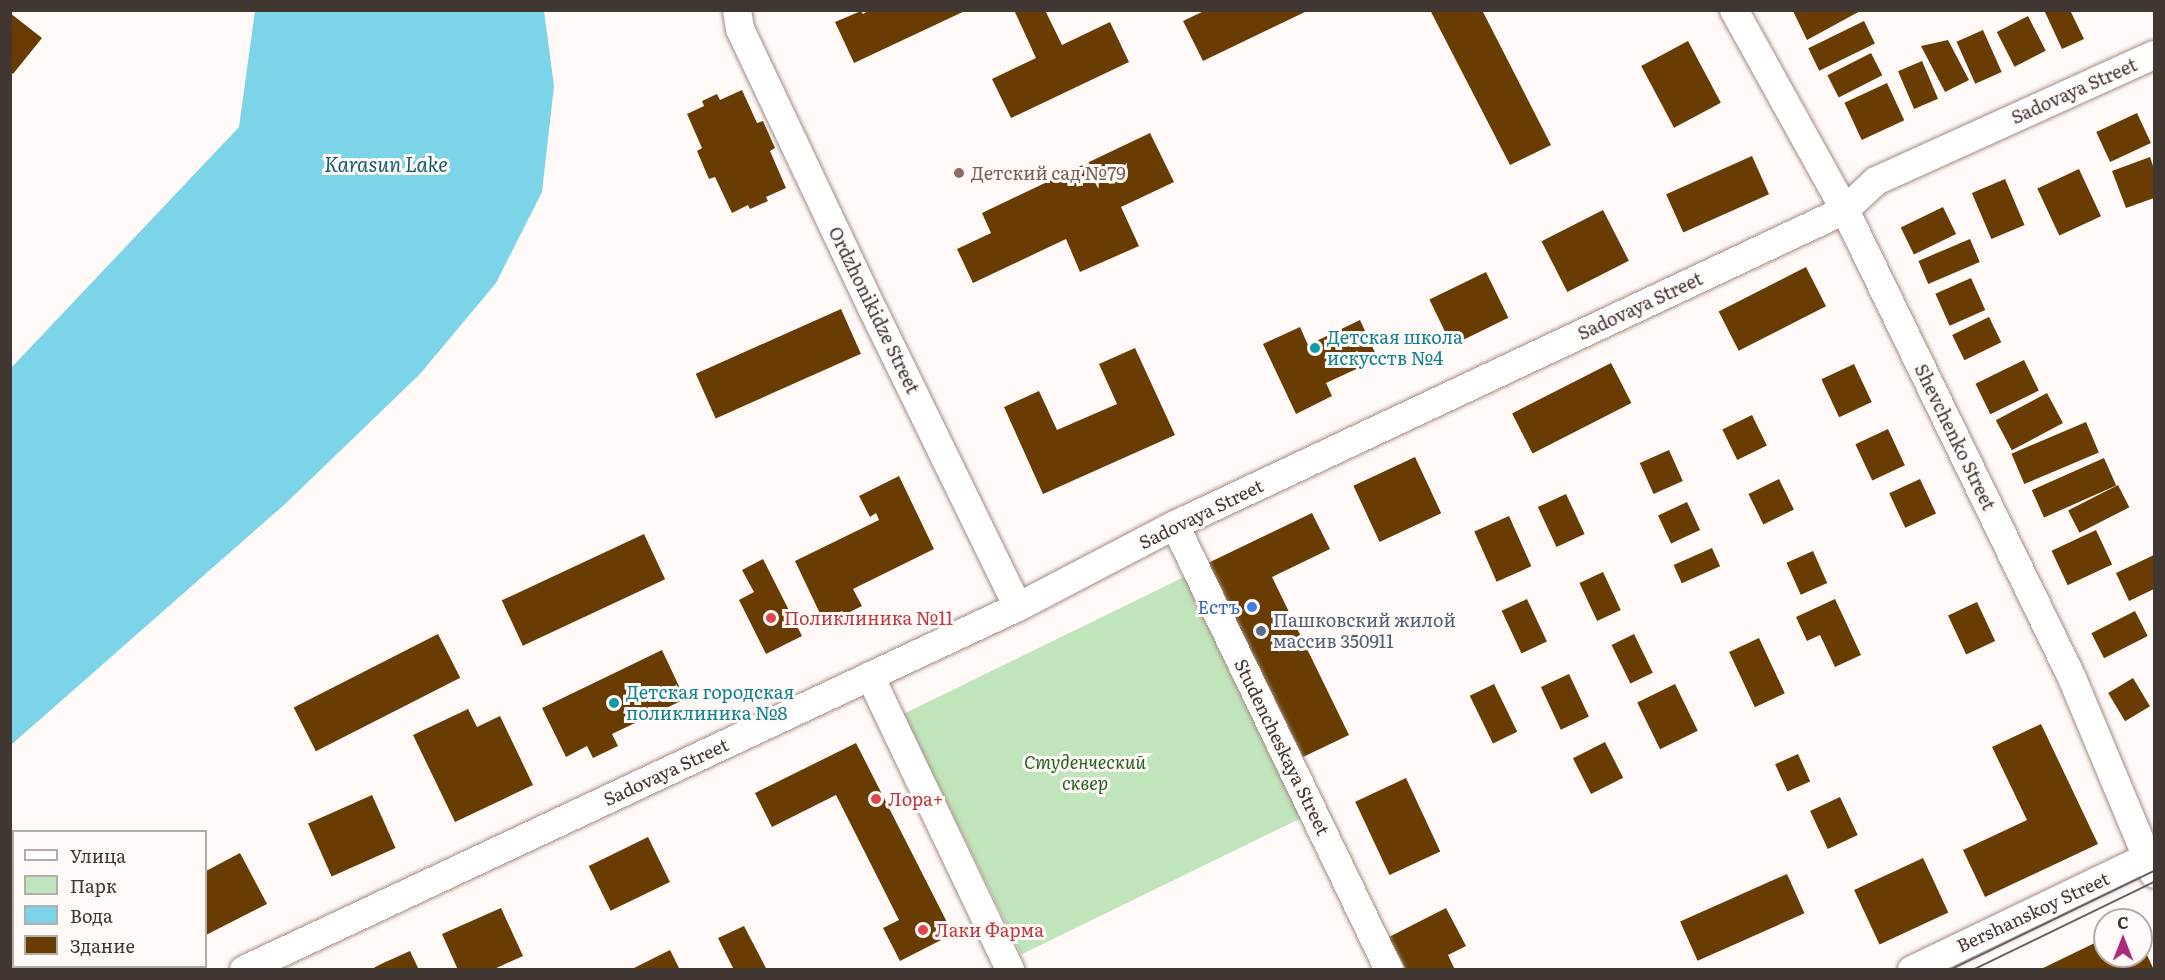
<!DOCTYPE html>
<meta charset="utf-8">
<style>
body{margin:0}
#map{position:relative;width:2165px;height:980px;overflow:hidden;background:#fffaf8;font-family:Literata,serif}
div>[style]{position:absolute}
.green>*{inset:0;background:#c0e5ba;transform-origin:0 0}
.water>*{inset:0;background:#7cd4e8}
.building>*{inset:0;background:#683c02;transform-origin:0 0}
.roads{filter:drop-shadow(0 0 2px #a18b81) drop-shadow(0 0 2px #a18b81)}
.minor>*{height:28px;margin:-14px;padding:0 14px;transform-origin:14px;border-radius:14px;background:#fff}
.tram>*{height:1.5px;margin:-0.75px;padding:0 0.75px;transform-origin:0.75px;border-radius:0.75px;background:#69605d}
.dots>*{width:16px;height:16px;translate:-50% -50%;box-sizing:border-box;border:3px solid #fffaf8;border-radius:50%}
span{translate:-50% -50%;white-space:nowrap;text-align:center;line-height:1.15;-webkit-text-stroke:6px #fffaf8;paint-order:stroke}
.street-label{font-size:18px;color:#403632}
.education-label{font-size:18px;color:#785e54}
.left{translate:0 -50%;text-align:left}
.culture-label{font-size:18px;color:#0d838f}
.shop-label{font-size:18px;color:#366cbe}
.right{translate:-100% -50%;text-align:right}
.health-label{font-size:18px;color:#be3a42}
.service-label{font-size:18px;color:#4e5e75}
.park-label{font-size:18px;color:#27631f;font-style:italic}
.water-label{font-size:20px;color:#155e6d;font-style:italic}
.frame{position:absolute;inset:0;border:12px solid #403632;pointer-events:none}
.legend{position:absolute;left:12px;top:830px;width:195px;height:138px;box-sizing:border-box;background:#fffaf8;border:2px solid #b3aca9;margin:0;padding:8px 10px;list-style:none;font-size:18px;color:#403632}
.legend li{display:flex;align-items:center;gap:12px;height:30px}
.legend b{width:30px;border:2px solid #b3aca9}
.north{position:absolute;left:2093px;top:908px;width:60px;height:60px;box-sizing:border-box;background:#fffaf8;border:2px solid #b3aca9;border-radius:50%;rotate:0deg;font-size:16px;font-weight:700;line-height:24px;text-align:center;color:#403632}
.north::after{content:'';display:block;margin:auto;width:21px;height:27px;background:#ac2b79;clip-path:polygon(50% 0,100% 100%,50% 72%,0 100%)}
</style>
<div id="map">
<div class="green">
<div style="left:1186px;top:576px;width:268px;height:314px;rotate:64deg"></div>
</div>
<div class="water">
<div style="clip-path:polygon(255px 11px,544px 11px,554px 86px,542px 192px,496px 283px,420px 374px,284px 505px,11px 745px,11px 368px,239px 127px)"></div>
</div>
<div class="building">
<div style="clip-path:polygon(870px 10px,967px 10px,854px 63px,835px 22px,861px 11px,863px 14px)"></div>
<div style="clip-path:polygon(1014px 10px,1045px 10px,1062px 45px,1110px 22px,1129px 62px,1011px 118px,992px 79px,1036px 58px)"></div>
<div style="clip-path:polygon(1206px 10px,1309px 10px,1203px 61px,1183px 21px)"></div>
<div style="clip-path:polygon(1430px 10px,1482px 10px,1551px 145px,1510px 165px)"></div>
<div style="clip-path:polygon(1862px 10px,1807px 40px,1793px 11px,1794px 10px)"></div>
<div style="clip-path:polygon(2044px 10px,2070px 10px,2084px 39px,2062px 49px)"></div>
<div style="clip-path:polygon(10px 13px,42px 38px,13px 74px,10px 71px)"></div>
<div style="left:2028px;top:16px;width:39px;height:35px;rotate:63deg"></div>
<div style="left:1864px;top:21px;width:25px;height:62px;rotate:64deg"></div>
<div style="left:1983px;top:30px;width:46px;height:29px;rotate:66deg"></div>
<div style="clip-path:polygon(1948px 40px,1969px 80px,1945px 92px,1921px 46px)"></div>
<div style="left:1688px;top:41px;width:70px;height:53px;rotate:62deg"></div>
<div style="left:1871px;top:53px;width:25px;height:49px;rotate:63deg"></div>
<div style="left:1922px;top:61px;width:41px;height:26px;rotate:67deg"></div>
<div style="left:1887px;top:83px;width:41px;height:47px;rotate:65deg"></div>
<div style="clip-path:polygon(742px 90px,757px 123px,763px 121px,775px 148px,770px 151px,786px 188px,766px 197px,768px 201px,750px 209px,748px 205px,732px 213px,715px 177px,709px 179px,697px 151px,702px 148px,687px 114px,704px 106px,702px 101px,717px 94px,720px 100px)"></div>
<div style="left:2137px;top:113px;width:33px;height:45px;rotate:65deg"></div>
<div style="clip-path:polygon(1150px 133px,1174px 182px,1121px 207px,1139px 246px,1080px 272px,1066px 239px,973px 283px,957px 249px,991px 233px,982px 213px)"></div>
<div style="left:1752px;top:156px;width:42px;height:94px;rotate:66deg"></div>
<div style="clip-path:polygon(2150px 157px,2154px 169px,2154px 198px,2126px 208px,2112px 171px)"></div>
<div style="left:2079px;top:169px;width:52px;height:46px;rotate:65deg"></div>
<div style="left:2005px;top:179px;width:50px;height:36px;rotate:67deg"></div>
<div style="left:1943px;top:207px;width:30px;height:47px;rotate:64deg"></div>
<div style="left:1603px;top:210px;width:57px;height:69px;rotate:63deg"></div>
<div style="left:1970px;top:239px;width:25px;height:56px;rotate:67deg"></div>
<div style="left:1806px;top:267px;width:44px;height:98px;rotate:63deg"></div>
<div style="left:1486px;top:272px;width:51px;height:63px;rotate:64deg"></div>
<div style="left:1971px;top:278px;width:35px;height:39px;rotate:66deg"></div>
<div style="left:841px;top:309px;width:49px;height:159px;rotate:66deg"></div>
<div style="left:1989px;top:317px;width:28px;height:41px;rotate:64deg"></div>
<div style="clip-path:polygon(1360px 320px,1378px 359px,1326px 383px,1332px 396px,1296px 414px,1263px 344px,1300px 327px,1308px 345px)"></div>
<div style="clip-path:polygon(1135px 348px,1175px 435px,1043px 494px,1004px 407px,1039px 391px,1057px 430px,1117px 404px,1099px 364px)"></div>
<div style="left:2024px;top:360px;width:34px;height:54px;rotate:64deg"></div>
<div style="left:1611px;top:363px;width:45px;height:111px;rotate:63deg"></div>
<div style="left:1854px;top:364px;width:42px;height:36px;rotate:65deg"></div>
<div style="left:2047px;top:393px;width:34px;height:58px;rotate:62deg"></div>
<div style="left:1752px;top:415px;width:34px;height:33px;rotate:64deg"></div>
<div style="left:2086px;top:422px;width:33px;height:81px;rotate:67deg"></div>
<div style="left:1888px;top:429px;width:40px;height:36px;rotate:65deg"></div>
<div style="left:1669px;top:450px;width:34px;height:32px;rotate:66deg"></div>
<div style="left:1415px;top:457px;width:62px;height:68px;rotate:65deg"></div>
<div style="left:2104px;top:458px;width:30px;height:79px;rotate:66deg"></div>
<div style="clip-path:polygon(899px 476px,934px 549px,853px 589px,862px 606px,825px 624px,795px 561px,879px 520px,876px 513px,870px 517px,859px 496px)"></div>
<div style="left:1779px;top:479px;width:34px;height:34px;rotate:64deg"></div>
<div style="left:1920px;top:479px;width:38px;height:34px;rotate:65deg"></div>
<div style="left:2118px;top:485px;width:25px;height:56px;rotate:63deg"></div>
<div style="left:1566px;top:494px;width:44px;height:31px;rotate:65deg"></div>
<div style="left:1687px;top:502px;width:31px;height:32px;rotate:65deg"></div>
<div style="clip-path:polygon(1312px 513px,1330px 549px,1272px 577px,1349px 735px,1303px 757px,1208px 563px)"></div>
<div style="left:1509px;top:516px;width:55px;height:38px;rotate:66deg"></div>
<div style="left:2096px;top:530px;width:38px;height:49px;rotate:65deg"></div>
<div style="left:644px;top:534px;width:50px;height:157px;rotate:65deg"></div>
<div style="left:1712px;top:548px;width:20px;height:42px;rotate:66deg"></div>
<div style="left:1813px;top:551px;width:35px;height:29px;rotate:66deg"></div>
<div style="clip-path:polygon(2154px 555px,2154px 589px,2129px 601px,2116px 573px)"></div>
<div style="clip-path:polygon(763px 559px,802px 636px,766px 654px,739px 600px,754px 592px,742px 570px)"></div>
<div style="left:1603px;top:572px;width:42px;height:26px;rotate:65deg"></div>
<div style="left:1527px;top:599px;width:47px;height:28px;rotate:65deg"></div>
<div style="clip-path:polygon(1835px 599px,1861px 655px,1835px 667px,1820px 635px,1807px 641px,1796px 617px)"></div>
<div style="left:1977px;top:602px;width:43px;height:32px;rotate:65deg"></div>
<div style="left:2135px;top:611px;width:28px;height:49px;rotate:63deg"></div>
<div style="left:438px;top:634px;width:49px;height:162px;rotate:63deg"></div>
<div style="left:1634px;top:634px;width:43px;height:25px;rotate:64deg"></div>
<div style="left:1759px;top:638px;width:61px;height:33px;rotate:65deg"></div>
<div style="clip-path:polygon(662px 650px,685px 699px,612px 734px,618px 746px,593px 758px,587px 746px,566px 757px,542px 708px)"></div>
<div style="left:1569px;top:674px;width:47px;height:31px;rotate:65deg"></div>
<div style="left:2133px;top:678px;width:33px;height:29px;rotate:59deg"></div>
<div style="left:1494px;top:684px;width:53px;height:27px;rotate:64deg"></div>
<div style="left:1675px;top:684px;width:52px;height:42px;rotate:64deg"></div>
<div style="clip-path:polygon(468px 709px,477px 727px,500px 716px,533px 785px,455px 822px,413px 735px)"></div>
<div style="clip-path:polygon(2041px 724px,2098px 844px,1985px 897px,1963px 850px,2027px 820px,1992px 747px)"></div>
<div style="left:1605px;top:742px;width:40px;height:36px;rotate:63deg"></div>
<div style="clip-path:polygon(856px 743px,953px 934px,900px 961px,883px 928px,899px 920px,836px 795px,772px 827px,755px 793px)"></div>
<div style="left:1798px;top:754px;width:30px;height:25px;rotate:66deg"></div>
<div style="left:1406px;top:778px;width:81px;height:56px;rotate:65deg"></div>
<div style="left:372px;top:795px;width:58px;height:70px;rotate:66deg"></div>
<div style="left:1840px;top:797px;width:42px;height:33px;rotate:65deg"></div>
<div style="left:648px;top:837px;width:50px;height:66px;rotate:64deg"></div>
<div style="clip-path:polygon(240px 853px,267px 904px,206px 935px,206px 871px)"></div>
<div style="left:1923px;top:858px;width:60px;height:76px;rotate:65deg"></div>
<div style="left:1787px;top:874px;width:43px;height:117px;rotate:66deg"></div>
<div style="clip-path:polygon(501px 908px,523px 956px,492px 970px,458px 970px,442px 934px)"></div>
<div style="clip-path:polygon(1446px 908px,1466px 946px,1448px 955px,1455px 970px,1406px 970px,1389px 937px)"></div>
<div style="clip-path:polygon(744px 926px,767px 970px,734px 970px,718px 938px)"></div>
<div style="clip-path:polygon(2105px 938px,2105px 956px,2141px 956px,2141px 942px,2154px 970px,2039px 970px)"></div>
<div style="clip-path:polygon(670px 950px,680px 970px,630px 970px)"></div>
<div style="clip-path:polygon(410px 951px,419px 970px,370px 970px,381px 964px)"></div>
</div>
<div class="roads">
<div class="minor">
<div style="left:737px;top:10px;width:19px;rotate:81deg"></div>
<div style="left:740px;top:29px;width:313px;rotate:64.7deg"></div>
<div style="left:874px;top:312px;width:328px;rotate:64deg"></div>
<div style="left:1734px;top:10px;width:229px;rotate:61deg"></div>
<div style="left:1845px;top:210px;width:520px;rotate:64.12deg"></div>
<div style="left:2072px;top:678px;width:212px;rotate:67.3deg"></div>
<div style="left:1175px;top:525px;width:494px;rotate:64.3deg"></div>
<div style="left:870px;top:676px;width:326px;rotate:64.5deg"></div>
<div style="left:244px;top:970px;width:855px;rotate:-25.13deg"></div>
<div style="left:1018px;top:607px;width:177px;rotate:-27.6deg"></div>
<div style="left:1175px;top:525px;width:740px;rotate:-25.18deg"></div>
<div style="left:1845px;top:210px;width:42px;rotate:-43.1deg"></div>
<div style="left:1876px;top:181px;width:305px;rotate:-24.4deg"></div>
<div style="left:1912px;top:970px;width:268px;rotate:-25.6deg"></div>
</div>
</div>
<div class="tram">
<div style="left:1950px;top:970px;width:227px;rotate:-25.9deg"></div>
<div style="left:1973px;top:970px;width:201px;rotate:-25.9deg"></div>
</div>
<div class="dots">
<div style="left:959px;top:173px;background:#8d6e63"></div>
<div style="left:1315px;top:348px;background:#0f9aa8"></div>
<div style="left:1252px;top:607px;background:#3f7fe0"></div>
<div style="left:771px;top:618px;background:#e0444e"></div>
<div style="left:1261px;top:631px;background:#5c6f8a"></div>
<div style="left:614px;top:703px;background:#0f9aa8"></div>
<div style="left:876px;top:799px;background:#e0444e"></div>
<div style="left:923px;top:930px;background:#e0444e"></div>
</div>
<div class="street-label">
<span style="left:2074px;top:91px;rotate:-24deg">Sadovaya Street</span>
<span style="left:1640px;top:306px;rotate:-25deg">Sadovaya Street</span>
<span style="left:874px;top:310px;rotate:64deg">Ordzhonikidze Street</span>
<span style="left:1955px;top:437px;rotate:64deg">Shevchenko Street</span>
<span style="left:1201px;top:514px;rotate:-26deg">Sadovaya Street</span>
<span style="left:1282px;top:747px;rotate:64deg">Studencheskaya Street</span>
<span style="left:666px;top:772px;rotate:-25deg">Sadovaya Street</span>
<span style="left:2033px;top:912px;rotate:-25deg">Bershanskoy Street</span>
</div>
<div class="education-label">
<span class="left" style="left:971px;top:173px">Детский сад №79</span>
</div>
<div class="culture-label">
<span class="left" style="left:1327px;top:348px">Детская школа<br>искусств №4</span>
<span class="left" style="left:626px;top:703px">Детская городская<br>поликлиника №8</span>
</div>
<div class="shop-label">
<span class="right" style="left:1240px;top:607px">Естъ</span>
</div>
<div class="health-label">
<span class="left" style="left:784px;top:618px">Поликлиника №11</span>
<span class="left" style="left:888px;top:799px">Лора+</span>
<span class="left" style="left:935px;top:930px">Лаки Фарма</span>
</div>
<div class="service-label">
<span class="left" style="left:1273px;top:631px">Пашковский жилой<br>массив 350911</span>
</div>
<div class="park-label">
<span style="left:1085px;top:773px">Студенческий<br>сквер</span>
</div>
<div class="water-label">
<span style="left:386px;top:163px">Karasun Lake</span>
</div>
<div class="frame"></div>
<ul class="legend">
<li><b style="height:8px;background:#fff"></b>Улица</li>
<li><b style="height:16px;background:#c0e5ba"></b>Парк</li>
<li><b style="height:16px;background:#7cd4e8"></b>Вода</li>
<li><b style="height:16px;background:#683c02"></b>Здание</li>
</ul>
<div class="north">С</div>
</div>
